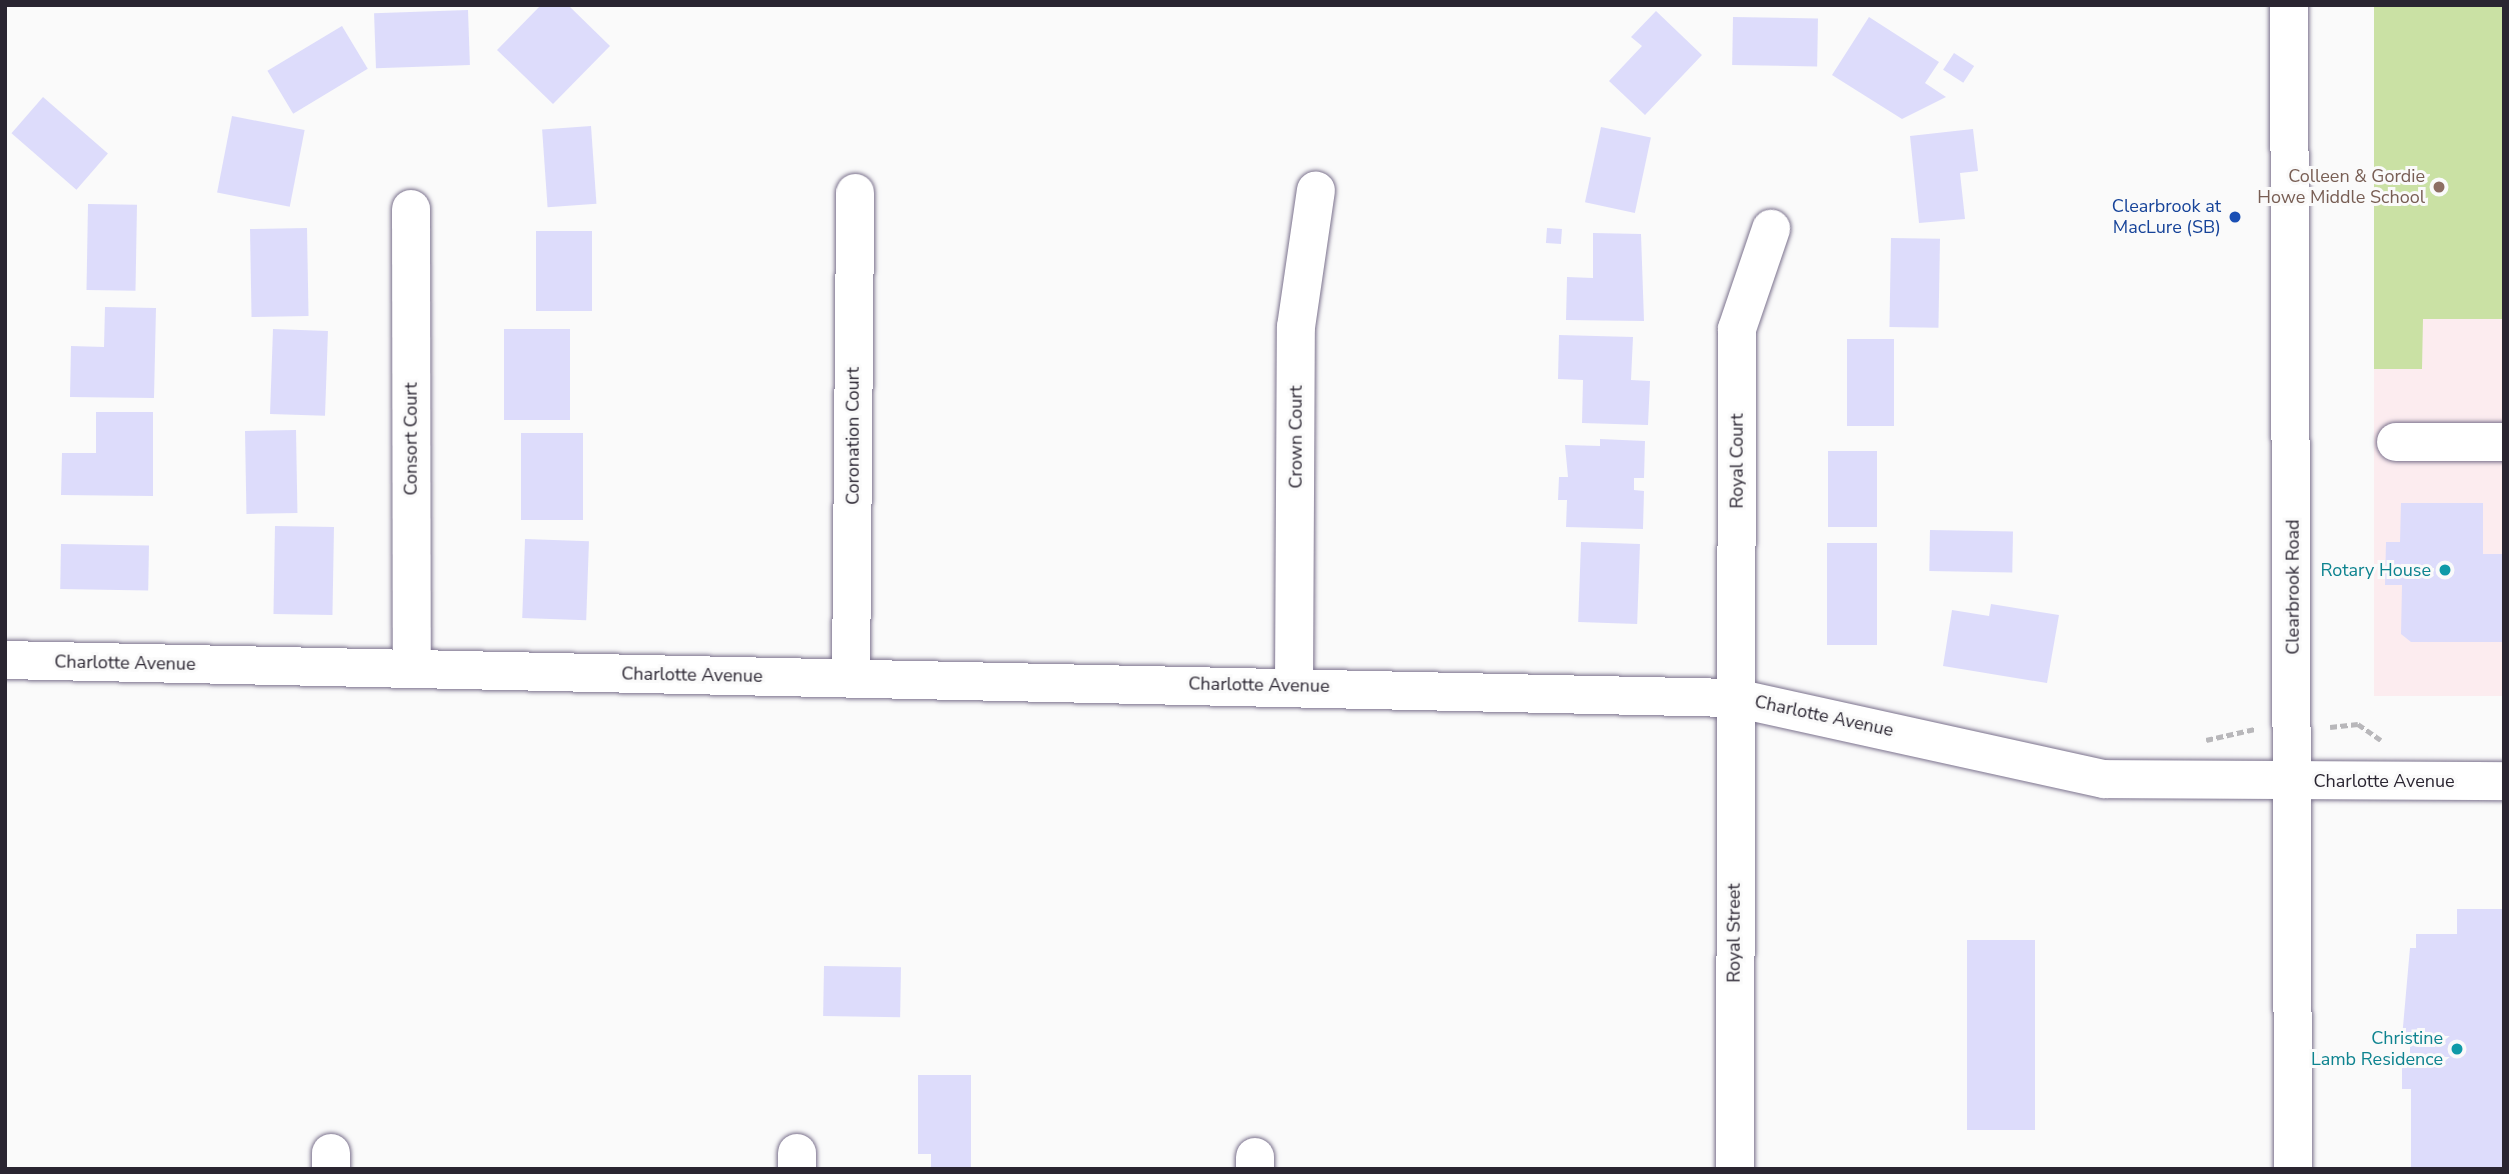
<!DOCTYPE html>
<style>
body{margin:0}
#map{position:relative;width:2509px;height:1174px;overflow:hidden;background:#fafafa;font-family:"Nunito Sans",sans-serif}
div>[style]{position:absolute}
.education>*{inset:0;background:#fcecef;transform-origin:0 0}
.green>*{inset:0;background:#cae1a4}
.building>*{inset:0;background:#dddcfb;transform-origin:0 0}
.path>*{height:4.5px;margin-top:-2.25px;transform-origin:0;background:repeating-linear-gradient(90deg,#b8b7ba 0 7px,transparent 0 10.5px)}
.roads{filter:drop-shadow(0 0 2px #7b728d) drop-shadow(0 0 2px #7b728d)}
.minor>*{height:38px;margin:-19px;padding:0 19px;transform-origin:19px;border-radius:19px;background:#fff}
.major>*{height:38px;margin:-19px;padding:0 19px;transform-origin:19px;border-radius:19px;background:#fff}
.dots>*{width:19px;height:19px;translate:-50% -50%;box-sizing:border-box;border:4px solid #fafafa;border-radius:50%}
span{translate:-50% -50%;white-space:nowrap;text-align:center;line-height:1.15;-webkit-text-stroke:6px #fafafa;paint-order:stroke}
.education-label{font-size:18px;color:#785e54}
.right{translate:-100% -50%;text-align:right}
.transit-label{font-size:18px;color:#164399}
.street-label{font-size:18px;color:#2a2531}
.culture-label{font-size:18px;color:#0d838f}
.frame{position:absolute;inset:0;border:7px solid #2a2531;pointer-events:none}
</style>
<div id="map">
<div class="education">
<div style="left:2374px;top:5px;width:130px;height:691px"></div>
</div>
<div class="green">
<div style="clip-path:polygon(2374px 5px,2504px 5px,2504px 319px,2423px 319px,2422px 369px,2374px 369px)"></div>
</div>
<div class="building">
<div style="clip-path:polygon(541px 5px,568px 5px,610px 46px,553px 104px,497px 50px)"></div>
<div style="left:468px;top:10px;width:55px;height:94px;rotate:88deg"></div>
<div style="clip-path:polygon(1656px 11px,1702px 55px,1645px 115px,1609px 81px,1642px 46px,1631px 37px)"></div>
<div style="left:1733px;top:17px;width:85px;height:48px;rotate:1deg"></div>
<div style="clip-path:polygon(1869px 17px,1939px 62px,1925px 83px,1946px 97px,1902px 119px,1832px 75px)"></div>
<div style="left:342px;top:26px;width:50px;height:87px;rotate:59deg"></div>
<div style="left:1954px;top:53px;width:24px;height:20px;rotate:33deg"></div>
<div style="left:43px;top:97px;width:86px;height:48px;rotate:41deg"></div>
<div style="left:232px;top:116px;width:74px;height:78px;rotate:11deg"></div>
<div style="left:591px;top:126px;width:78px;height:49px;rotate:86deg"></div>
<div style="left:1601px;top:127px;width:51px;height:77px;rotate:12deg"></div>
<div style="clip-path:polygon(1973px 129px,1978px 171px,1960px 173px,1965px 219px,1919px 223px,1910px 136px)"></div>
<div style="left:88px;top:204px;width:49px;height:86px;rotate:1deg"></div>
<div style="left:307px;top:228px;width:88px;height:57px;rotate:89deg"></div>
<div style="left:1547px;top:228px;width:15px;height:15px;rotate:4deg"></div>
<div style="left:536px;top:231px;width:56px;height:80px"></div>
<div style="clip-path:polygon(1593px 233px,1641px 234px,1644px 321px,1566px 320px,1567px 277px,1593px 278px)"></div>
<div style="left:1891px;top:238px;width:49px;height:89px;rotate:1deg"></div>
<div style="clip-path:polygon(105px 307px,156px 308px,154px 398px,70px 397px,71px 346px,104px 347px)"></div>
<div style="left:273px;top:329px;width:55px;height:85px;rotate:2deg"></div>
<div style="left:504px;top:329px;width:66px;height:91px"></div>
<div style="clip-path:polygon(1559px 335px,1633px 337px,1631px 380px,1650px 381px,1648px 425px,1582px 423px,1583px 380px,1558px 379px)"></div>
<div style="left:1847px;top:339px;width:47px;height:87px"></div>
<div style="clip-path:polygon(96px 412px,153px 412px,153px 496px,61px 495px,62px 453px,96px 453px)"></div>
<div style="left:296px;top:430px;width:83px;height:51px;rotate:89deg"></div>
<div style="left:521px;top:433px;width:62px;height:87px"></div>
<div style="clip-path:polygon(1600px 439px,1645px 441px,1644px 478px,1634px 478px,1634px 490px,1644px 491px,1643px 529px,1566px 527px,1567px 500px,1558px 500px,1559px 477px,1568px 477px,1565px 445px,1600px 446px)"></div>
<div style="left:1828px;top:451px;width:49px;height:76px"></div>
<div style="clip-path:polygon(2401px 503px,2483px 503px,2483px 554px,2504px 554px,2504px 642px,2411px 642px,2401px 634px,2402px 585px,2385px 585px,2386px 542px,2400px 542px)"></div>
<div style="left:275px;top:526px;width:59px;height:88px;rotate:1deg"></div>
<div style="left:1930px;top:530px;width:83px;height:41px;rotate:1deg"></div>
<div style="left:525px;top:539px;width:64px;height:79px;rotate:2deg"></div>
<div style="left:1581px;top:542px;width:59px;height:80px;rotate:2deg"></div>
<div style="left:1827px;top:543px;width:50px;height:102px"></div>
<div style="left:61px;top:544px;width:88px;height:45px;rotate:1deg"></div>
<div style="clip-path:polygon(1991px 604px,2059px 615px,2047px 683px,1943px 666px,1952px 610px,1989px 616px)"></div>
<div style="clip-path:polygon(2457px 909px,2504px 909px,2504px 1169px,2411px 1169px,2411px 1089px,2402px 1089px,2402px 1060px,2410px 1060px,2410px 1038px,2402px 1038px,2410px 948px,2416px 948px,2416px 934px,2457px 934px)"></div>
<div style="left:1967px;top:940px;width:68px;height:190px"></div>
<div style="left:824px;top:966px;width:77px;height:50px;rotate:1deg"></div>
<div style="clip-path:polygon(918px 1075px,971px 1075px,971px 1169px,931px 1169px,931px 1154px,918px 1154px)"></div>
</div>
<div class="path">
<div style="left:2330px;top:727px;width:28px;rotate:-6deg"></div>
<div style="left:2358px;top:724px;width:28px;rotate:35deg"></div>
<div style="left:2206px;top:740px;width:50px;rotate:-12.7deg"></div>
</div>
<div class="roads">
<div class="minor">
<div style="left:411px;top:209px;width:460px;rotate:89.9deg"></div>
<div style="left:2396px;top:442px;width:108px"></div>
<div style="left:5px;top:660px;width:1730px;rotate:1.26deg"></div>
<div style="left:1735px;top:698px;width:378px;rotate:12.4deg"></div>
<div style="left:2104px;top:779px;width:400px;rotate:0.3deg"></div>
<div style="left:851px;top:678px;width:485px;rotate:-89.5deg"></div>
<div style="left:1294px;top:686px;width:359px;rotate:-89.7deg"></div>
<div style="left:1296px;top:327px;width:138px;rotate:-81.7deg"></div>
<div style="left:797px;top:1153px;width:16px;rotate:90deg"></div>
<div style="left:1255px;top:1157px;width:12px;rotate:90deg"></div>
<div style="left:331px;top:1169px;width:16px;rotate:-90deg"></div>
<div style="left:1735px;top:1169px;width:840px;rotate:-89.86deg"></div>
<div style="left:1737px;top:329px;width:106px;rotate:-71.2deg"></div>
</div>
<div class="major">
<div style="left:2289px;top:5px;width:1164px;rotate:89.8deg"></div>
</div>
</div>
<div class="dots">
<div style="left:2439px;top:187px;background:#8d6e63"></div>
<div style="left:2235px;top:217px;background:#1a4fb4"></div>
<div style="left:2445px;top:570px;background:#0f9aa8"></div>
<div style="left:2457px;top:1049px;background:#0f9aa8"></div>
</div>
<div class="education-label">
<span class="right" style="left:2425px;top:187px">Colleen &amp; Gordie<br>Howe Middle School</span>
</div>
<div class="transit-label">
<span class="right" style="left:2221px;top:217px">Clearbrook at<br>MacLure (SB)</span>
</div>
<div class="street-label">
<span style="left:853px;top:436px;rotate:-90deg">Coronation Court</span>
<span style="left:1296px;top:437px;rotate:-90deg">Crown Court</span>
<span style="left:411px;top:439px;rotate:-90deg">Consort Court</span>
<span style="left:1737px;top:461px;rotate:-90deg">Royal Court</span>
<span style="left:2293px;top:587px;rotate:-90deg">Clearbrook Road</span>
<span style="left:125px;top:663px;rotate:1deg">Charlotte Avenue</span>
<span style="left:692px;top:675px;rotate:1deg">Charlotte Avenue</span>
<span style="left:1259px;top:685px;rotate:1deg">Charlotte Avenue</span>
<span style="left:1824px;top:716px;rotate:12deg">Charlotte Avenue</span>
<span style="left:2384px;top:781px">Charlotte Avenue</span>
<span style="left:1734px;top:933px;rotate:-90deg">Royal Street</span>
</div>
<div class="culture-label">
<span class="right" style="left:2431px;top:570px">Rotary House</span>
<span class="right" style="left:2443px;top:1049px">Christine<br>Lamb Residence</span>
</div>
<div class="frame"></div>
</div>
